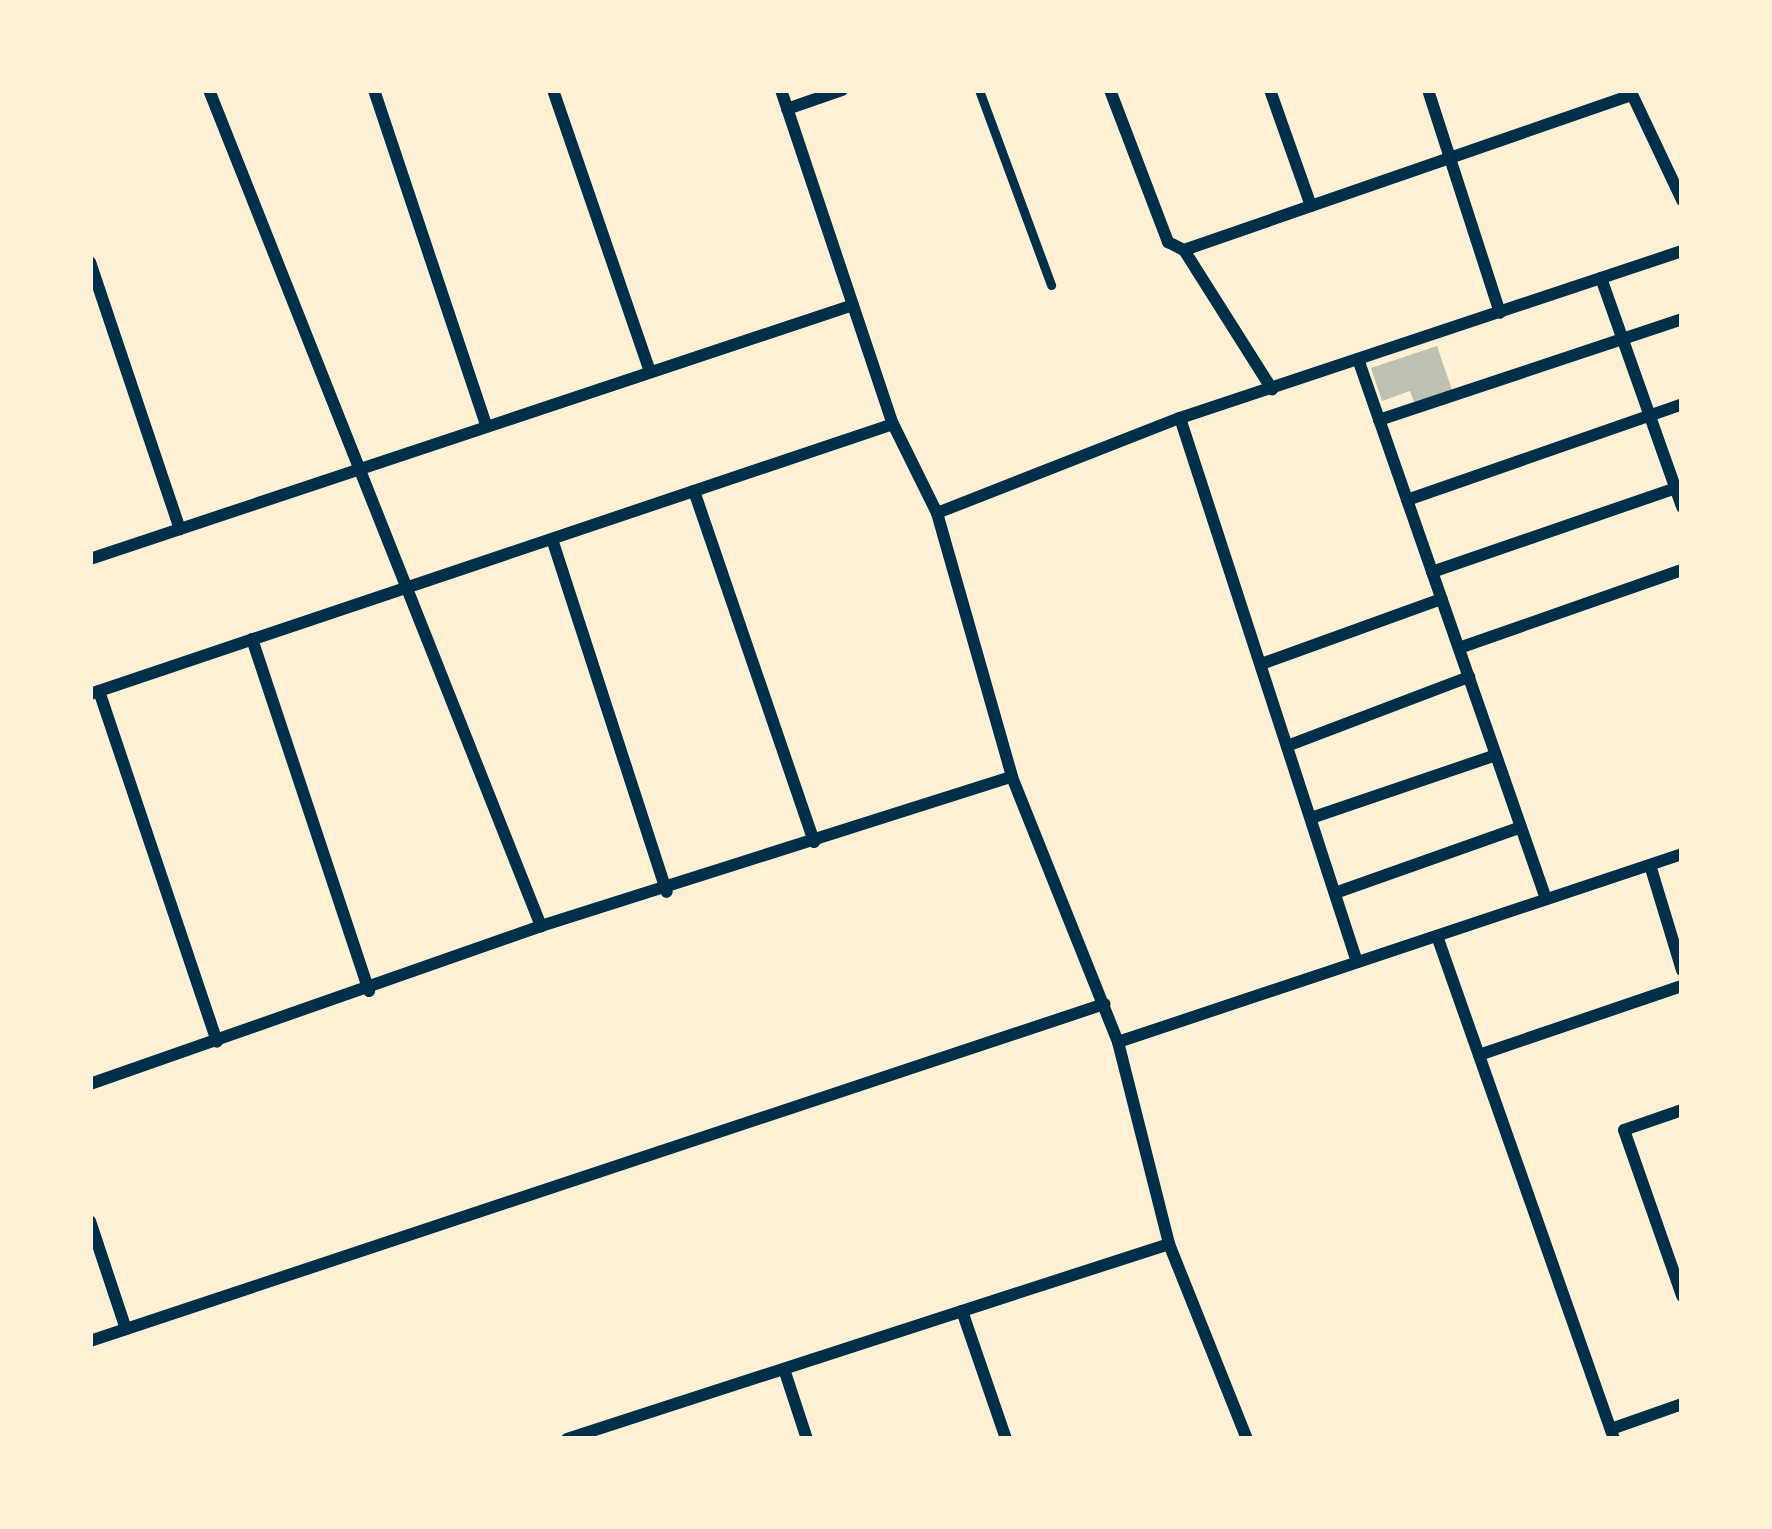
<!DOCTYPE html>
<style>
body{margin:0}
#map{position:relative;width:1772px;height:1529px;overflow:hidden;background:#fdf0d5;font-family:Lato,sans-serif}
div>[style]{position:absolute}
.building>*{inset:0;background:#bec0b2}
.service>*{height:9px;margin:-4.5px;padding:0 4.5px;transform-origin:4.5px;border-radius:4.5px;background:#003049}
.minor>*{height:12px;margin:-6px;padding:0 6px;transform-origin:6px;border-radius:6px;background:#003049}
span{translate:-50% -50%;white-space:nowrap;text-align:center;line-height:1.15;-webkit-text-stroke:12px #fdf0d5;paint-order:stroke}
.frame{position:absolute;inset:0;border:93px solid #fdf0d5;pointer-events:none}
</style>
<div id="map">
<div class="building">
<div style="clip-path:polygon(1437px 346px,1452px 390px,1414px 402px,1410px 391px,1382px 401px,1371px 368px)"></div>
</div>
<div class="service">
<div style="left:979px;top:90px;width:208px;rotate:69.7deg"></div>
</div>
<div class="minor">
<div style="left:209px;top:90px;width:900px;rotate:68.34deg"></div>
<div style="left:374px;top:90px;width:355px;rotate:71.5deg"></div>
<div style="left:553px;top:90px;width:298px;rotate:71deg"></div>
<div style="left:781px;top:90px;width:352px;rotate:71.5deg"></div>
<div style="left:893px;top:424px;width:99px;rotate:63.7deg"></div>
<div style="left:937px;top:513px;width:274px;rotate:74.1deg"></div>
<div style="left:1012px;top:777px;width:285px;rotate:68.2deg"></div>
<div style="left:1118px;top:1042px;width:208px;rotate:75.8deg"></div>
<div style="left:1169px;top:1244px;width:210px;rotate:68.2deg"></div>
<div style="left:1110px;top:90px;width:163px;rotate:69.1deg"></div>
<div style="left:1168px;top:242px;width:18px;rotate:27deg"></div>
<div style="left:1184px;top:250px;width:165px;rotate:57.7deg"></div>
<div style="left:1270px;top:90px;width:123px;rotate:70.5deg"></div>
<div style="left:1428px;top:90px;width:234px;rotate:72.1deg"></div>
<div style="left:1630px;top:90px;width:122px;rotate:64.7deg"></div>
<div style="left:787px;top:109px;width:58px;rotate:-19.1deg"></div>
<div style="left:1184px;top:250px;width:474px;rotate:-19.1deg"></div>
<div style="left:90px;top:262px;width:282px;rotate:71.4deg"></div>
<div style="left:1601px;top:278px;width:243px;rotate:70.5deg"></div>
<div style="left:1358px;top:359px;width:572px;rotate:70.8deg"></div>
<div style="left:1180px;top:418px;width:572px;rotate:71.98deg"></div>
<div style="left:1379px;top:420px;width:319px;rotate:-18.4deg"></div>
<div style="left:694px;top:491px;width:371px;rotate:71.1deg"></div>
<div style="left:1407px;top:500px;width:291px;rotate:-19.2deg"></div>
<div style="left:937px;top:513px;width:261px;rotate:-21.4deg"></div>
<div style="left:1180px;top:418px;width:529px;rotate:-18.4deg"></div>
<div style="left:552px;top:539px;width:371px;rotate:72deg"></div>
<div style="left:90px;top:559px;width:804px;rotate:-18.41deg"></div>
<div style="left:1432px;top:572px;width:264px;rotate:-19deg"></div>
<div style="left:252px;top:639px;width:371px;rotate:71.6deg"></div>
<div style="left:1459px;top:648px;width:236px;rotate:-19.3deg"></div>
<div style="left:1261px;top:664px;width:192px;rotate:-19.8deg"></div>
<div style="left:99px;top:691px;width:370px;rotate:71.4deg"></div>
<div style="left:90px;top:694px;width:847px;rotate:-18.58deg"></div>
<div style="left:1287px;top:746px;width:195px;rotate:-20.8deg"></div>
<div style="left:1311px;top:818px;width:195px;rotate:-18.8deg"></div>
<div style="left:1650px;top:865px;width:110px;rotate:73.1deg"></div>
<div style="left:1335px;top:893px;width:197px;rotate:-19.5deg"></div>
<div style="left:1437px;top:936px;width:533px;rotate:70.61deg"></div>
<div style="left:1118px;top:1042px;width:595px;rotate:-18.43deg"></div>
<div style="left:1479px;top:1055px;width:214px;rotate:-18.8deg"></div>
<div style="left:90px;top:1084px;width:478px;rotate:-19.3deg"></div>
<div style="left:541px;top:926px;width:494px;rotate:-17.6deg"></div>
<div style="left:1682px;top:1110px;width:61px;rotate:161deg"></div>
<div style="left:1624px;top:1130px;width:176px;rotate:70.7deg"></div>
<div style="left:90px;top:1221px;width:114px;rotate:71.6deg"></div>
<div style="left:962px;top:1311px;width:135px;rotate:71deg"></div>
<div style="left:90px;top:1341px;width:1069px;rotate:-18.38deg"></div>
<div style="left:784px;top:1369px;width:74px;rotate:71.8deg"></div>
<div style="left:1611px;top:1429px;width:75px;rotate:-19.4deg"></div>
<div style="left:567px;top:1439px;width:633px;rotate:-17.95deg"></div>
</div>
<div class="frame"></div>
</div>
